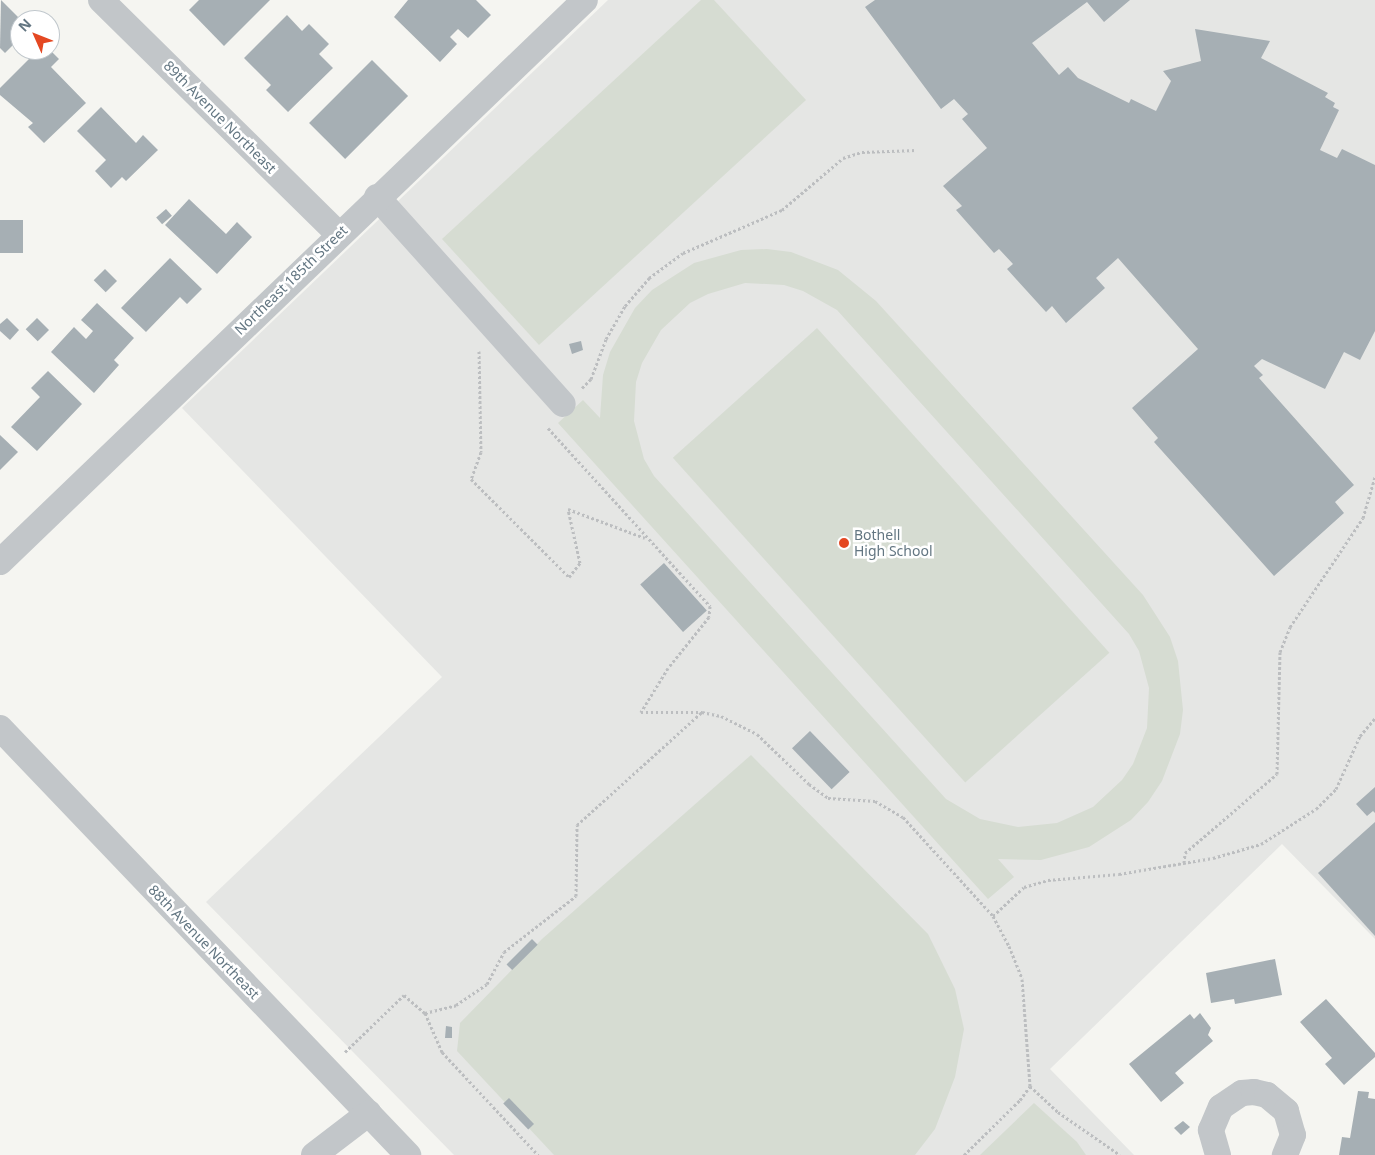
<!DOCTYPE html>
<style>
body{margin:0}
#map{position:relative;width:1375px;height:1155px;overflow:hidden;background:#f5f5f1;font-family:"Noto Sans",sans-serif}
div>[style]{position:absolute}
.built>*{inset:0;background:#e5e6e4}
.green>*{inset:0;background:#d6dcd2;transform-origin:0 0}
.building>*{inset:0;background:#a6afb4;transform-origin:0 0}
.path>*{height:3px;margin-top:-1.5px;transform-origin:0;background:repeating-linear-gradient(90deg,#bcbec0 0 2.5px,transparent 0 5px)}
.minor>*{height:26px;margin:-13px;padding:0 13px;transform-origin:13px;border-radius:13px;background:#c2c6c9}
.dots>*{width:14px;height:14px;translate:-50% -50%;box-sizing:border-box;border:2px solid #fff;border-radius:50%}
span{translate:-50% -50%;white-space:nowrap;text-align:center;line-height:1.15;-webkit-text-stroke:5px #fff;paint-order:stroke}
.street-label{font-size:14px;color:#637682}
.poi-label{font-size:14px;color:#637682}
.left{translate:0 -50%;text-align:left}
.north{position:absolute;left:10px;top:10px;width:50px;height:50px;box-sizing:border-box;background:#fff;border:1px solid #c1c8cd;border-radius:50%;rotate:314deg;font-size:14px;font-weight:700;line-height:20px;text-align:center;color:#637682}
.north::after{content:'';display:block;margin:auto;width:18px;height:22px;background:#e44822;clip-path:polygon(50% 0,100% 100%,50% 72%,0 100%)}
</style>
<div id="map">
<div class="built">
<div style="clip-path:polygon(608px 0,1375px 0,1375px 939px,1282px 844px,1050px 1069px,1134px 1155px,454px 1155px,206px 902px,442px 677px,182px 408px)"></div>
</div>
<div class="green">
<div style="clip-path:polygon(701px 0,714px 0,806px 100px,539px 345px,442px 239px)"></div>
<div style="clip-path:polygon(evenodd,767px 249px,791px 252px,838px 270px,876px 301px,1143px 595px,1170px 637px,1178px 661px,1183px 710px,1180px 734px,1162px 781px,1148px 802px,1131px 820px,1089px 847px,1041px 860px,998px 859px,1014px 877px,988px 899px,558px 423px,583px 400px,600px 418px,603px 375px,610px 352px,635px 308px,652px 290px,694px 263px,741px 250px,767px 249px,745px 283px,784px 285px,803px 291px,837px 310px,1129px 634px,1139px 651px,1149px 688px,1147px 728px,1133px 764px,1122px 780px,1093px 807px,1057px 823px,1018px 827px,980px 819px,946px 799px,654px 476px,644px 459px,634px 421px,636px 382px,642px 363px,661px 330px,690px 303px,708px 294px,745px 283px)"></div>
<div style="left:817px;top:328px;width:437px;height:194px;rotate:48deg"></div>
<div style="clip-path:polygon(751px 755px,928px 934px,955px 989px,964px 1029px,955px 1077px,935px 1129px,915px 1155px,554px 1155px,457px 1051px,460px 1023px,542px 939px)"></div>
<div style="clip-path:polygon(1034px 1103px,1077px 1142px,1086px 1155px,980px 1155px)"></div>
</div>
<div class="building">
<div style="clip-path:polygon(1px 0,21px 20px,20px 38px,5px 53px,0 48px)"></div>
<div style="clip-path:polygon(199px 0,270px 0,224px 46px,189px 10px)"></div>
<div style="clip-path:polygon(408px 0,476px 0,491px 15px,468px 38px,458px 29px,450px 37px,457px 44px,440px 62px,394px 17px)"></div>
<div style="clip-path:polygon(875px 0,1130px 0,1104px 22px,1087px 2px,1032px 43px,1059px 75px,1068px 67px,1078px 78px,1129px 103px,1131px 99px,1156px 111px,1171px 81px,1163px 71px,1201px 61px,1195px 29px,1270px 41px,1261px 58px,1328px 93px,1325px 97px,1335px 103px,1333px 107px,1339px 110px,1320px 150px,1337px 158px,1342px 149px,1375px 165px,1375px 331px,1360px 360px,1344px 352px,1325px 389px,1262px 359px,1254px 366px,1263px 375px,1259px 378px,1354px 485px,1335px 502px,1344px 513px,1274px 576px,1154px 442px,1158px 438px,1132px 408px,1198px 349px,1118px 258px,1096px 278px,1105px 288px,1066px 323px,1052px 306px,1046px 312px,1007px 269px,1013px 264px,999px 249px,994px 253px,956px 210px,962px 206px,943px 186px,987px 148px,962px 119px,968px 114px,954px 99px,941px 109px,865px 7px)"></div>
<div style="clip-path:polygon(287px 15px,302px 31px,309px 24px,329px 44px,319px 54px,333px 68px,288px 112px,266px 90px,271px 85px,244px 58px)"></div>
<div style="clip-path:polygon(38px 50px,50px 50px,59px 59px,51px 67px,86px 103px,44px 143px,28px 127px,33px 123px,0 95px,0 88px)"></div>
<div style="left:372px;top:60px;width:51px;height:89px;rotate:45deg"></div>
<div style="clip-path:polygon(101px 107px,136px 143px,143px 135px,158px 150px,126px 181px,122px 177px,111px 188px,95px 171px,106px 160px,77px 131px)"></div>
<div style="clip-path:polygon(189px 199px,226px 234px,237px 222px,252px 237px,217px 274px,165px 225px)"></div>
<div style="left:166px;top:209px;width:9px;height:13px;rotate:49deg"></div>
<div style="left:0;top:220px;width:23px;height:33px"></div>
<div style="clip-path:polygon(170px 258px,202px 289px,187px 304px,180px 297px,146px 332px,121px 308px)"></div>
<div style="left:105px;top:269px;width:17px;height:16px;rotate:45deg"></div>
<div style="clip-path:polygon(97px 303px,134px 338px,114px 360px,119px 365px,94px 393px,51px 352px,74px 327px,86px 339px,93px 331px,81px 320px)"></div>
<div style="clip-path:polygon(7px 318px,19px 330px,10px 340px,0 331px,0 324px)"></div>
<div style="left:37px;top:318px;width:17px;height:16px;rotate:45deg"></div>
<div style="clip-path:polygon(581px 341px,583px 350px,572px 354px,569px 344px)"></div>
<div style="clip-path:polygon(48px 371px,82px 404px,37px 451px,11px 427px,40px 397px,31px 388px)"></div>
<div style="clip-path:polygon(0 435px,18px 452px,0 470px)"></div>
<div style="left:664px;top:563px;width:64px;height:32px;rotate:48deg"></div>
<div style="left:810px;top:731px;width:57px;height:25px;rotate:46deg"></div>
<div style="clip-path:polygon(1375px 787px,1375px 813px,1373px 811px,1367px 816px,1356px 804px)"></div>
<div style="clip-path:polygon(1375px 822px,1375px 936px,1318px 873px)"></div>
<div style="left:532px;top:939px;width:8px;height:36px;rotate:45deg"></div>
<div style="clip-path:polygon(1275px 959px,1282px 995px,1235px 1004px,1234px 999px,1211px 1003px,1206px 973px)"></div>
<div style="clip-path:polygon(1326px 999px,1375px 1053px,1375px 1057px,1344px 1085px,1325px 1064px,1332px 1058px,1300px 1022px)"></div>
<div style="clip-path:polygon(1200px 1013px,1211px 1028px,1208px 1035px,1213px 1041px,1175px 1073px,1184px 1083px,1161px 1102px,1129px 1064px,1190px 1014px,1194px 1019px)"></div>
<div style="clip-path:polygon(446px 1026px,452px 1027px,452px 1038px,445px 1038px)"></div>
<div style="clip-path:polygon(1358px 1091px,1369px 1092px,1368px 1098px,1375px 1099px,1375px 1155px,1339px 1155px,1342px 1137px,1350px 1138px)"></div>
<div style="left:509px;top:1098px;width:36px;height:8px;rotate:46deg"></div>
<div style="clip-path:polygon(1183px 1121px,1190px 1127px,1181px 1135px,1174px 1128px)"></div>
</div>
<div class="path">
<div style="left:479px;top:351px;width:101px;rotate:88.9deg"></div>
<div style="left:481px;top:452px;width:29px;rotate:110deg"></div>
<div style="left:471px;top:479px;width:139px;rotate:45deg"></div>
<div style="left:569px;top:577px;width:18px;rotate:-52deg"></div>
<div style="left:580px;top:563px;width:55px;rotate:-102.5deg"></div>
<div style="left:568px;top:509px;width:82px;rotate:20.6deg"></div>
<div style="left:582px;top:388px;width:13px;rotate:-45deg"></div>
<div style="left:591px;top:379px;width:43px;rotate:-69.4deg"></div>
<div style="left:606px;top:339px;width:38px;rotate:-60deg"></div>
<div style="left:625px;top:306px;width:37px;rotate:-49deg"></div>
<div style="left:649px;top:278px;width:42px;rotate:-36.3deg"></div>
<div style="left:683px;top:253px;width:108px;rotate:-23.5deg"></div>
<div style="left:782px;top:210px;width:80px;rotate:-40.4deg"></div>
<div style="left:843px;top:158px;width:20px;rotate:-18deg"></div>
<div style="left:862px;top:152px;width:54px;rotate:-2.1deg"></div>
<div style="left:548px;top:428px;width:241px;rotate:47.7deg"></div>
<div style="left:710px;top:606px;width:11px;rotate:95deg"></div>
<div style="left:709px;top:617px;width:65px;rotate:128.8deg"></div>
<div style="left:668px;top:668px;width:52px;rotate:121.5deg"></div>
<div style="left:641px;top:712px;width:61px"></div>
<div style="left:702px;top:712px;width:19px;rotate:12deg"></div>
<div style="left:721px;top:716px;width:40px;rotate:26.6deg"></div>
<div style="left:757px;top:734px;width:72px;rotate:43.9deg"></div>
<div style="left:809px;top:784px;width:24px;rotate:36deg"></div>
<div style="left:828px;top:798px;width:47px;rotate:3.7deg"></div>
<div style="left:875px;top:801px;width:32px;rotate:30deg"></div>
<div style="left:903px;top:817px;width:134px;rotate:47.7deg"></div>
<div style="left:993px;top:916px;width:34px;rotate:62deg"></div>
<div style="left:1009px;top:946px;width:35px;rotate:68deg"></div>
<div style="left:1022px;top:979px;width:107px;rotate:85.7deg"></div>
<div style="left:1030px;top:1086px;width:38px;rotate:43deg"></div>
<div style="left:1058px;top:1112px;width:75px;rotate:34.7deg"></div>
<div style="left:1184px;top:863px;width:10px;rotate:-84deg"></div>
<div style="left:1185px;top:853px;width:121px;rotate:-40.7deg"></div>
<div style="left:1277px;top:774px;width:122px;rotate:-88.6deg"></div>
<div style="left:1280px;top:652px;width:27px;rotate:-68deg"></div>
<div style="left:1290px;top:627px;width:131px;rotate:-56.2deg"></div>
<div style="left:1363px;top:518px;width:43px;rotate:-73.7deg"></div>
<div style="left:993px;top:916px;width:42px;rotate:-43.1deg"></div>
<div style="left:1024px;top:887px;width:25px;rotate:-16deg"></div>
<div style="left:1048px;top:880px;width:71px;rotate:-4.8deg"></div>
<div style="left:1119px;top:874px;width:95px;rotate:-9.7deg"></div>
<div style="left:1213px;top:858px;width:50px;rotate:-16.3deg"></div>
<div style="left:1261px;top:844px;width:65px;rotate:-32.5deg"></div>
<div style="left:1316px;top:809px;width:28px;rotate:-45deg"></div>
<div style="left:1336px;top:789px;width:58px;rotate:-65.6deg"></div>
<div style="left:1360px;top:736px;width:23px;rotate:-50deg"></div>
<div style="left:425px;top:1013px;width:32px;rotate:-14deg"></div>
<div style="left:456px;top:1005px;width:37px;rotate:-34deg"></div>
<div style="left:487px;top:984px;width:36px;rotate:-62deg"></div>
<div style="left:504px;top:952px;width:91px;rotate:-37.9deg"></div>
<div style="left:576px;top:896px;width:71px;rotate:-89.2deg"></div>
<div style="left:577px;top:825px;width:169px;rotate:-42.1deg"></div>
<div style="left:345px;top:1052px;width:82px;rotate:-44deg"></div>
<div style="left:404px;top:995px;width:28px;rotate:41deg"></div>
<div style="left:425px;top:1013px;width:43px;rotate:66.4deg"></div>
<div style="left:442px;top:1052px;width:141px;rotate:47deg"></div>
<div style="left:964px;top:1155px;width:78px;rotate:-44.5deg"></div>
<div style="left:1020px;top:1100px;width:17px;rotate:-54deg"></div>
</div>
<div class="minor">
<div style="left:101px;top:0;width:333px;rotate:44.6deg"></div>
<div style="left:377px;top:197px;width:278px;rotate:48.1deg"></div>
<div style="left:0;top:562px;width:811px;rotate:-43.85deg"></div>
<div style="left:0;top:728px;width:591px;rotate:46.3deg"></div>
<div style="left:314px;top:1155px;width:69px;rotate:-37.4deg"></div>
<div style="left:1218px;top:1155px;width:26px;rotate:-106deg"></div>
<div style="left:1211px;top:1130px;width:25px;rotate:-67deg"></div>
<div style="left:1221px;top:1107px;width:25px;rotate:-34deg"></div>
<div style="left:1242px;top:1093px;width:12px;rotate:-5deg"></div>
<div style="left:1254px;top:1092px;width:13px;rotate:13deg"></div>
<div style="left:1267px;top:1095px;width:25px;rotate:40deg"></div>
<div style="left:1286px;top:1111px;width:25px;rotate:74deg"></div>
<div style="left:1293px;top:1135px;width:22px;rotate:112deg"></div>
</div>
<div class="dots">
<div style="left:844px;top:543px;background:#e44822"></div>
</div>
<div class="street-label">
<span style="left:220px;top:117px;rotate:45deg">89th Avenue Northeast</span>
<span style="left:291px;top:280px;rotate:-44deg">Northeast 185th Street</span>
<span style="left:204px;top:942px;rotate:46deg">88th Avenue Northeast</span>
</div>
<div class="poi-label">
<span class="left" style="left:854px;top:543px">Bothell<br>High School</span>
</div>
<div class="north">N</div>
</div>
